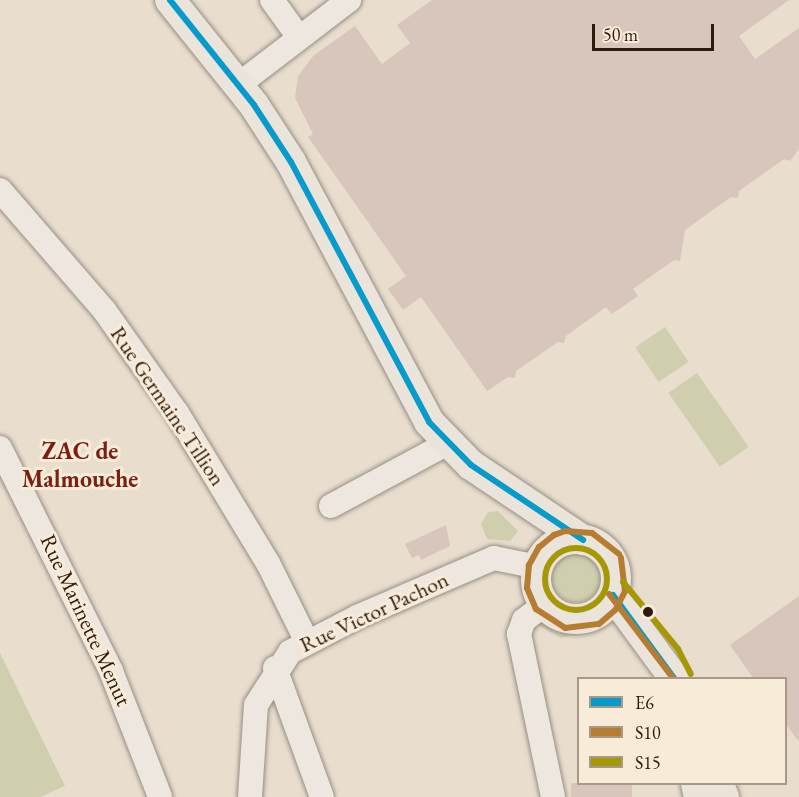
<!DOCTYPE html>
<style>
body{margin:0}
#map{position:relative;width:799px;height:797px;overflow:hidden;background:#e9dece;font-family:"EB Garamond",serif}
div>[style]{position:absolute}
.green>*{inset:0;background:#cfcfaf;transform-origin:0 0}
.round{border-radius:50%}
.building>*{inset:0;background:#d8c5bb;transform-origin:0 0}
.roads{filter:drop-shadow(0 0 2px #978e84) drop-shadow(0 0 2px #978e84)}
.minor>*{height:24px;margin:-12px;padding:0 12px;transform-origin:12px;border-radius:12px;background:#ede7df}
.major>*{height:30px;margin:-15px;padding:0 15px;transform-origin:15px;border-radius:15px;background:#eae4da}
.major>.ring{margin:-15px;padding:0;box-sizing:content-box;background:none;border:30px solid #eae4da;border-radius:50%}
.bus-1>*{height:6px;margin:-3px;padding:0 3px;transform-origin:3px;border-radius:3px;background:#079bcb}
.bus-2>*{height:6px;margin:-3px;padding:0 3px;transform-origin:3px;border-radius:3px;background:#b57c32}
.bus-3>*{height:6px;margin:-3px;padding:0 3px;transform-origin:3px;border-radius:3px;background:#a69804}
.bus-3>.ring{margin:-3px;padding:0;box-sizing:content-box;background:none;border:6px solid #a69804;border-radius:50%}
.dots>*{width:16px;height:16px;translate:-50% -50%;box-sizing:border-box;border:3px solid #f8ecd8;border-radius:50%}
span{translate:-50% -50%;white-space:nowrap;text-align:center;line-height:1.15;-webkit-text-stroke:6px #f8ecd8;paint-order:stroke}
.street-label{font-size:22px;color:#2f1a0e}
.neighbourhood-label{font-size:24px;color:#7a1f14;font-weight:700}
.legend{position:absolute;left:577px;top:677px;width:210px;height:108px;box-sizing:border-box;background:#f8ecd8;border:2px solid #a89887;margin:0;padding:8px 10px;list-style:none;font-size:18px;color:#2f1a0e}
.legend li{display:flex;align-items:center;gap:12px;height:30px}
.legend b{width:30px;border:2px solid #a89887}
.scale{position:absolute;left:592px;top:24px;width:122px;height:27px;box-sizing:border-box;border:3px solid #2f1a0e;border-top:0;padding-left:8px;font-size:18px;line-height:21px;white-space:nowrap;color:#2f1a0e;-webkit-text-stroke:4px #f8ecd8;paint-order:stroke}
</style>
<div id="map">
<div class="green">
<div style="left:665px;top:327px;width:42px;height:36px;rotate:56deg"></div>
<div style="left:697px;top:373px;width:90px;height:35px;rotate:55deg"></div>
<div style="clip-path:polygon(498px 511px,518px 531px,510px 541px,487px 539px,481px 524px,488px 512px)"></div>
<div class="round" style="left:552px;top:554px;width:48px;height:48px"></div>
<div style="clip-path:polygon(541px 618px,571px 628px,600px 629px,561px 638px,533px 622px)"></div>
<div style="clip-path:polygon(0 653px,65px 786px,40px 797px,0 797px)"></div>
</div>
<div class="building">
<div style="clip-path:polygon(432px 0,789px 0,739px 36px,755px 59px,799px 28px,799px 149px,790px 161px,784px 159px,739px 191px,738px 198px,731px 197px,685px 230px,680px 261px,674px 260px,633px 289px,638px 296px,612px 314px,606px 307px,566px 336px,564px 343px,558px 342px,516px 371px,515px 378px,508px 377px,487px 391px,421px 297px,403px 310px,388px 289px,406px 276px,308px 137px,313px 134px,295px 98px,298px 76px,314px 55px,355px 26px,382px 64px,410px 43px,397px 25px)"></div>
<div style="clip-path:polygon(446px 525px,450px 546px,421px 560px,419px 555px,412px 558px,405px 544px)"></div>
<div style="clip-path:polygon(799px 596px,799px 742px,786px 724px,786px 678px,753px 678px,730px 645px)"></div>
<div style="left:571px;top:783px;width:61px;height:14px"></div>
</div>
<div class="roads">
<div class="minor">
<div style="left:272px;top:0;width:44px;rotate:54.2deg"></div>
<div style="left:238px;top:85px;width:140px;rotate:-37.4deg"></div>
<div style="left:0;top:190px;width:159px;rotate:49.1deg"></div>
<div style="left:104px;top:310px;width:126px;rotate:54.7deg"></div>
<div style="left:177px;top:413px;width:175px;rotate:58.8deg"></div>
<div style="left:268px;top:563px;width:88px;rotate:63.7deg"></div>
<div style="left:0;top:448px;width:249px;rotate:63.5deg"></div>
<div style="left:111px;top:671px;width:135px;rotate:68.7deg"></div>
<div style="left:331px;top:506px;width:133px;rotate:-28.3deg"></div>
<div style="left:544px;top:605px;width:25px;rotate:143deg"></div>
<div style="left:524px;top:620px;width:15px;rotate:110deg"></div>
<div style="left:519px;top:634px;width:167px;rotate:78.2deg"></div>
<div style="left:275px;top:668px;width:137px;rotate:70deg"></div>
<div style="left:250px;top:797px;width:92px;rotate:-86.3deg"></div>
<div style="left:256px;top:705px;width:63px;rotate:-57.3deg"></div>
<div style="left:290px;top:652px;width:76px;rotate:-27.6deg"></div>
<div style="left:357px;top:617px;width:149px;rotate:-23.3deg"></div>
<div style="left:494px;top:558px;width:45px;rotate:11.6deg"></div>
</div>
<div class="major">
<div style="left:170px;top:0;width:134px;rotate:51.3deg"></div>
<div style="left:254px;top:105px;width:68px;rotate:57deg"></div>
<div style="left:291px;top:162px;width:294px;rotate:62deg"></div>
<div style="left:429px;top:422px;width:60px;rotate:45.7deg"></div>
<div style="left:471px;top:465px;width:135px;rotate:33.8deg"></div>
<div class="ring" style="left:536px;top:539px;width:50px;height:50px"></div>
<div style="left:613px;top:595px;width:103px;rotate:53.7deg"></div>
<div style="left:696px;top:784px;width:13px;rotate:77deg"></div>
<div style="left:719px;top:784px;width:14px;rotate:69deg"></div>
</div>
</div>
<div class="bus-1">
<div style="left:170px;top:0;width:134px;rotate:51.3deg"></div>
<div style="left:254px;top:105px;width:68px;rotate:57deg"></div>
<div style="left:291px;top:162px;width:294px;rotate:62deg"></div>
<div style="left:429px;top:422px;width:60px;rotate:45.7deg"></div>
<div style="left:471px;top:465px;width:135px;rotate:33.8deg"></div>
<div style="left:613px;top:595px;width:103px;rotate:53.7deg"></div>
</div>
<div class="bus-2">
<div style="left:619px;top:554px;width:34px;rotate:-142deg"></div>
<div style="left:592px;top:533px;width:27px;rotate:-176deg"></div>
<div style="left:565px;top:531px;width:12px;rotate:160deg"></div>
<div style="left:554px;top:535px;width:19px;rotate:141deg"></div>
<div style="left:539px;top:547px;width:21px;rotate:119deg"></div>
<div style="left:529px;top:565px;width:23px;rotate:95deg"></div>
<div style="left:527px;top:588px;width:23px;rotate:67deg"></div>
<div style="left:536px;top:609px;width:35px;rotate:33deg"></div>
<div style="left:565px;top:628px;width:34px;rotate:-7deg"></div>
<div style="left:599px;top:624px;width:23px;rotate:-41deg"></div>
<div style="left:616px;top:609px;width:20px;rotate:-63deg"></div>
<div style="left:625px;top:591px;width:34px;rotate:-97deg"></div>
<div style="left:609px;top:594px;width:106px;rotate:52.7deg"></div>
</div>
<div class="bus-3">
<div class="ring" style="left:545px;top:548px;width:56px;height:56px"></div>
<div style="left:623px;top:582px;width:87px;rotate:50.6deg"></div>
<div style="left:678px;top:649px;width:28px;rotate:63deg"></div>
</div>
<div class="dots">
<div style="left:648px;top:612px;background:#2f1a0e"></div>
</div>
<div class="street-label">
<span style="left:168px;top:406px;rotate:56deg">Rue Germaine Tillion</span>
<span style="left:374px;top:612px;rotate:-25deg">Rue Victor Pachon</span>
<span style="left:86px;top:620px;rotate:65deg">Rue Marinette Menut</span>
</div>
<div class="neighbourhood-label">
<span style="left:80px;top:465px">ZAC de<br>Malmouche</span>
</div>
<ul class="legend">
<li><b style="height:8px;background:#079bcb"></b>E6</li>
<li><b style="height:8px;background:#b57c32"></b>S10</li>
<li><b style="height:8px;background:#a69804"></b>S15</li>
</ul>
<div class="scale">50 m</div>
</div>
